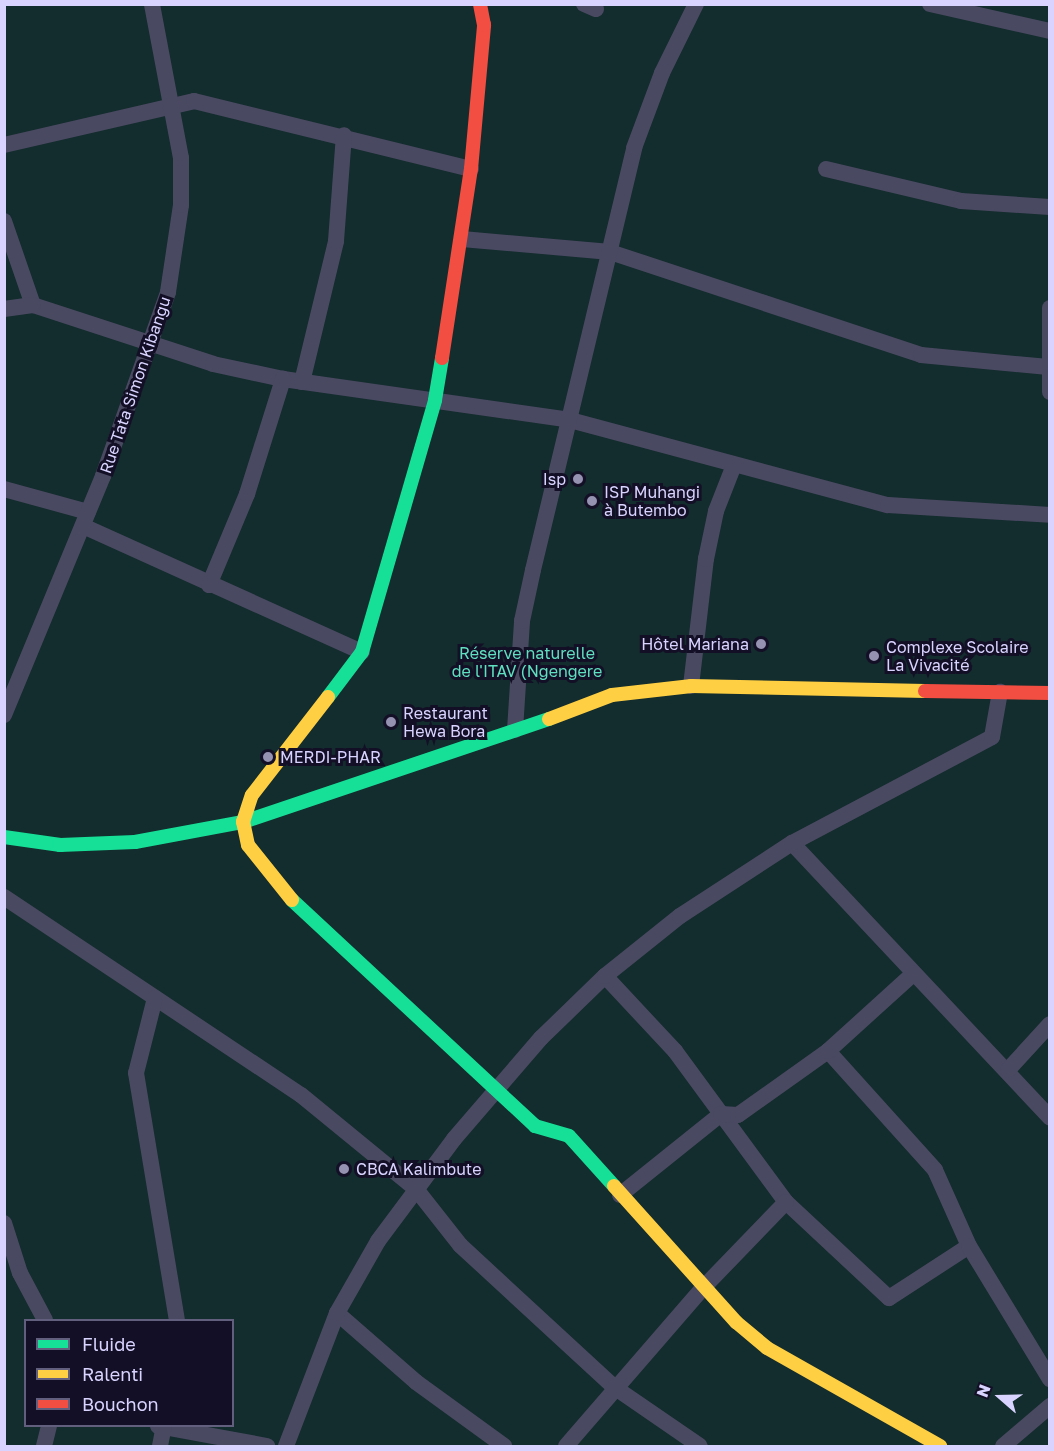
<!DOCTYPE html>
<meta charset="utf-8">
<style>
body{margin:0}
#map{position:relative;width:1054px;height:1451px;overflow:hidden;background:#161421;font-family:"Golos Text",sans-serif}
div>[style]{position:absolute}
.green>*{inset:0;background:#132c2d}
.street>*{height:16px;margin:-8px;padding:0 8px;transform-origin:8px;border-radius:8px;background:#4a4962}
.fast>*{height:14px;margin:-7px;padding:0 7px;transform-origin:7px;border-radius:7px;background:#16e098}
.slow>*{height:14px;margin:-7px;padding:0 7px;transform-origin:7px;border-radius:7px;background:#ffcf43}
.jam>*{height:14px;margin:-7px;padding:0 7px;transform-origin:7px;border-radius:7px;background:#f24e42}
.dots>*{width:16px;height:16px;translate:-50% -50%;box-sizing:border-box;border:3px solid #130f26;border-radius:50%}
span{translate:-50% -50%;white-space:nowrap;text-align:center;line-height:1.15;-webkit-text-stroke:6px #130f26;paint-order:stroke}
.street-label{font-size:16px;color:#d9d4ff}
.poi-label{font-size:16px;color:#d9d4ff}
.right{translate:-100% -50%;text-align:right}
.left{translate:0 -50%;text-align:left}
.park-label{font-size:16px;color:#5fe0c0}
.frame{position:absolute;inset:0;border:6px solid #d9d4ff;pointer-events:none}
.legend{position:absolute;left:24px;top:1319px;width:210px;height:108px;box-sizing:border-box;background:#130f26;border:2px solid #625e7d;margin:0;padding:8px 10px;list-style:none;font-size:18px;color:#d9d4ff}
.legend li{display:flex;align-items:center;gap:12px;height:30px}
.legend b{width:30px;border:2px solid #625e7d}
.north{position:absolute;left:970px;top:1367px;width:60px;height:60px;-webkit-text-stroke:4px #130f26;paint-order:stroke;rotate:290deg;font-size:16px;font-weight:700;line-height:24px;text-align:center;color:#d9d4ff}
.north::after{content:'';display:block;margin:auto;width:21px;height:27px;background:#d9d4ff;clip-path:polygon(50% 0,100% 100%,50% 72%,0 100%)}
</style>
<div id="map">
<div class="green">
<div style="clip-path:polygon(evenodd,5px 5px,1049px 5px,1049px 1446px,5px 1446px,5px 5px,26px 1320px,232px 1320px,232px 1426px,26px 1426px,26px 1320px)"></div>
</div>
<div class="street">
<div style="left:584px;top:4px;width:13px;rotate:23deg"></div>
<div style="left:930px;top:4px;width:123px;rotate:12.7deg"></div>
<div style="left:4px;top:145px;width:195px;rotate:-13deg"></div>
<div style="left:194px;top:101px;width:285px;rotate:13.8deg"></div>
<div style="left:826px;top:169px;width:139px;rotate:13.3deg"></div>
<div style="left:961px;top:201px;width:89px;rotate:3.9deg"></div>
<div style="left:4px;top:221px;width:89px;rotate:71deg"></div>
<div style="left:33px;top:305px;width:189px;rotate:18.1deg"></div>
<div style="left:213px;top:364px;width:72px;rotate:12.1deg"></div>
<div style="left:283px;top:379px;width:290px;rotate:8.1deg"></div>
<div style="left:570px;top:420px;width:329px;rotate:15deg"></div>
<div style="left:888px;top:505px;width:162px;rotate:3.5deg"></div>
<div style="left:462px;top:239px;width:149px;rotate:5deg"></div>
<div style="left:610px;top:252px;width:328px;rotate:18.3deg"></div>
<div style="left:921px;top:355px;width:128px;rotate:5.4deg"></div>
<div style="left:1050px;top:308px;width:84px;rotate:90deg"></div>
<div style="left:4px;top:309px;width:29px;rotate:-8deg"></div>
<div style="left:302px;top:382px;width:145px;rotate:-76.4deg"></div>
<div style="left:336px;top:241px;width:106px;rotate:-85.7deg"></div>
<div style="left:4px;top:489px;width:87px;rotate:15.3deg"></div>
<div style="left:83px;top:526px;width:306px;rotate:24.3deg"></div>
<div style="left:209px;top:585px;width:99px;rotate:-67.3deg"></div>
<div style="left:247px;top:494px;width:121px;rotate:-72.6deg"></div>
<div style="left:691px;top:686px;width:128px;rotate:-83.3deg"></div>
<div style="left:706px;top:559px;width:49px;rotate:-78.2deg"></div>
<div style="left:716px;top:511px;width:49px;rotate:-68.6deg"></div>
<div style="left:4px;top:715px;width:259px;rotate:-67.5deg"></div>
<div style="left:103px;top:476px;width:195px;rotate:-70.5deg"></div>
<div style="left:168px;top:292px;width:88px;rotate:-81.5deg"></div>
<div style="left:181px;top:205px;width:47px;rotate:-90deg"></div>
<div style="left:181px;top:158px;width:157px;rotate:-100.7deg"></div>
<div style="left:515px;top:730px;width:109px;rotate:-86.3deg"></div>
<div style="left:522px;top:621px;width:52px;rotate:-77.8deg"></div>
<div style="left:533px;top:570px;width:434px;rotate:-76.5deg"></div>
<div style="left:634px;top:148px;width:80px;rotate:-69.5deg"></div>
<div style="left:662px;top:73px;width:77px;rotate:-63.8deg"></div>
<div style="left:792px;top:843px;width:377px;rotate:46.8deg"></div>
<div style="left:4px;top:897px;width:357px;rotate:33.7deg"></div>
<div style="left:301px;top:1095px;width:149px;rotate:39.3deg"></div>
<div style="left:416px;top:1189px;width:71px;rotate:51.8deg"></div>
<div style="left:460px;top:1245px;width:209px;rotate:42.7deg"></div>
<div style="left:614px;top:1387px;width:104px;rotate:34.5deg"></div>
<div style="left:605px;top:976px;width:103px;rotate:47deg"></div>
<div style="left:675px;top:1051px;width:187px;rotate:53.7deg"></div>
<div style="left:786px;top:1202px;width:141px;rotate:43deg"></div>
<div style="left:889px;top:1298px;width:95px;rotate:-33deg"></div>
<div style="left:155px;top:998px;width:77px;rotate:104.2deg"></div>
<div style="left:136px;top:1073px;width:250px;rotate:80.6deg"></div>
<div style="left:828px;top:1051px;width:160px;rotate:48deg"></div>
<div style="left:935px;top:1170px;width:83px;rotate:65.9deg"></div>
<div style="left:969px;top:1246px;width:156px;rotate:58.7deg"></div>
<div style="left:1008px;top:1070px;width:62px;rotate:-47.6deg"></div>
<div style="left:620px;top:1195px;width:129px;rotate:-38.7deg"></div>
<div style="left:721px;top:1114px;width:17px;rotate:3deg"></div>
<div style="left:738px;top:1115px;width:110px;rotate:-35.4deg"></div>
<div style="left:828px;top:1051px;width:115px;rotate:-42.2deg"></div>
<div style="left:4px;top:1223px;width:52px;rotate:72.3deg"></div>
<div style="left:20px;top:1273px;width:53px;rotate:62deg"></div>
<div style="left:337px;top:1313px;width:105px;rotate:41.1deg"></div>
<div style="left:416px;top:1382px;width:109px;rotate:36deg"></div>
<div style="left:158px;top:1426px;width:111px;rotate:10.4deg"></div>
<div style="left:44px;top:1446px;width:21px;rotate:-76deg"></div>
<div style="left:160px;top:1446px;width:20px;rotate:-79deg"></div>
<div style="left:286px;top:1446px;width:142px;rotate:-69deg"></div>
<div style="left:337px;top:1313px;width:83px;rotate:-60.3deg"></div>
<div style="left:378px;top:1241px;width:127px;rotate:-53.3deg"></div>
<div style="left:454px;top:1139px;width:133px;rotate:-49.3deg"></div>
<div style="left:541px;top:1038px;width:89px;rotate:-44.1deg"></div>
<div style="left:605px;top:976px;width:96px;rotate:-38.7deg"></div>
<div style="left:680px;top:916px;width:134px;rotate:-33.1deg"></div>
<div style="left:792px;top:843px;width:226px;rotate:-27.9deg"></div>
<div style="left:992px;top:737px;width:46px;rotate:-79.9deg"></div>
<div style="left:566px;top:1446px;width:206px;rotate:-49.1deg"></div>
<div style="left:701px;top:1290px;width:122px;rotate:-46deg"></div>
<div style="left:1003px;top:1446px;width:62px;rotate:-40.4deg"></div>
</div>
<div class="fast">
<div style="left:328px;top:697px;width:56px;rotate:-52.9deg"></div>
<div style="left:362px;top:652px;width:262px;rotate:-73.8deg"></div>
<div style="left:435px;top:400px;width:43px;rotate:-80.5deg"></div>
<div style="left:4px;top:837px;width:57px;rotate:8.1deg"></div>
<div style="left:60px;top:845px;width:75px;rotate:-2.3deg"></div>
<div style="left:135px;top:842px;width:110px;rotate:-10.5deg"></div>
<div style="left:243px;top:822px;width:323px;rotate:-18.6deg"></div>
<div style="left:292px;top:900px;width:332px;rotate:42.9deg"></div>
<div style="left:535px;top:1126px;width:35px;rotate:16deg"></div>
<div style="left:569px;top:1136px;width:67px;rotate:48deg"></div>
</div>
<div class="slow">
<div style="left:549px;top:719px;width:67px;rotate:-20.9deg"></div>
<div style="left:612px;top:695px;width:80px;rotate:-6.5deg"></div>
<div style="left:691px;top:686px;width:234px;rotate:1.2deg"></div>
<div style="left:292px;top:900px;width:70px;rotate:-128.7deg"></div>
<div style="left:248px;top:845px;width:24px;rotate:-102deg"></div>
<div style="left:243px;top:822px;width:28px;rotate:-72deg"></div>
<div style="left:252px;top:795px;width:124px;rotate:-52.2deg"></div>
<div style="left:614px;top:1186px;width:183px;rotate:48.1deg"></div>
<div style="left:736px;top:1322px;width:40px;rotate:40deg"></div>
<div style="left:767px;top:1348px;width:199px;rotate:29.5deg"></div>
</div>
<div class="jam">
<div style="left:442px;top:358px;width:191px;rotate:-81.3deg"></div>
<div style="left:471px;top:169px;width:145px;rotate:-84.8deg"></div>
<div style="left:484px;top:25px;width:21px;rotate:-101deg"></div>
<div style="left:925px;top:691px;width:125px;rotate:0.9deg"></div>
</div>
<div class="dots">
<div style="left:578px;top:479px;background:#9591b1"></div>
<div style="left:592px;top:501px;background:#9591b1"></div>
<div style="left:761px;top:644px;background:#9591b1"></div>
<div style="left:874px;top:656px;background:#9591b1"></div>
<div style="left:391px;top:722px;background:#9591b1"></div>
<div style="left:268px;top:757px;background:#9591b1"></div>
<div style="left:344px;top:1169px;background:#9591b1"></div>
</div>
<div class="street-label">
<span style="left:135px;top:385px;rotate:-71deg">Rue Tata Simon Kibangu</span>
</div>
<div class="poi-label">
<span class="right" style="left:566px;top:479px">Isp</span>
<span class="left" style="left:604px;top:501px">ISP Muhangi<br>à Butembo</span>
<span class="right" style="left:749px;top:644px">Hôtel Mariana</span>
<span class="left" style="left:886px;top:656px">Complexe Scolaire<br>La Vivacité</span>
<span class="left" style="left:403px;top:722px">Restaurant<br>Hewa Bora</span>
<span class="left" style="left:280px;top:757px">MERDI-PHAR</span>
<span class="left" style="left:356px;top:1169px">CBCA Kalimbute</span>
</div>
<div class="park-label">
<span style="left:527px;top:662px">Réserve naturelle<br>de l'ITAV (Ngengere</span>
</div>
<div class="frame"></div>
<ul class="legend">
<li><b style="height:8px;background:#16e098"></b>Fluide</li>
<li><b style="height:8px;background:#ffcf43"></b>Ralenti</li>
<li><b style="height:8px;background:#f24e42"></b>Bouchon</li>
</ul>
<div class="north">N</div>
</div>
